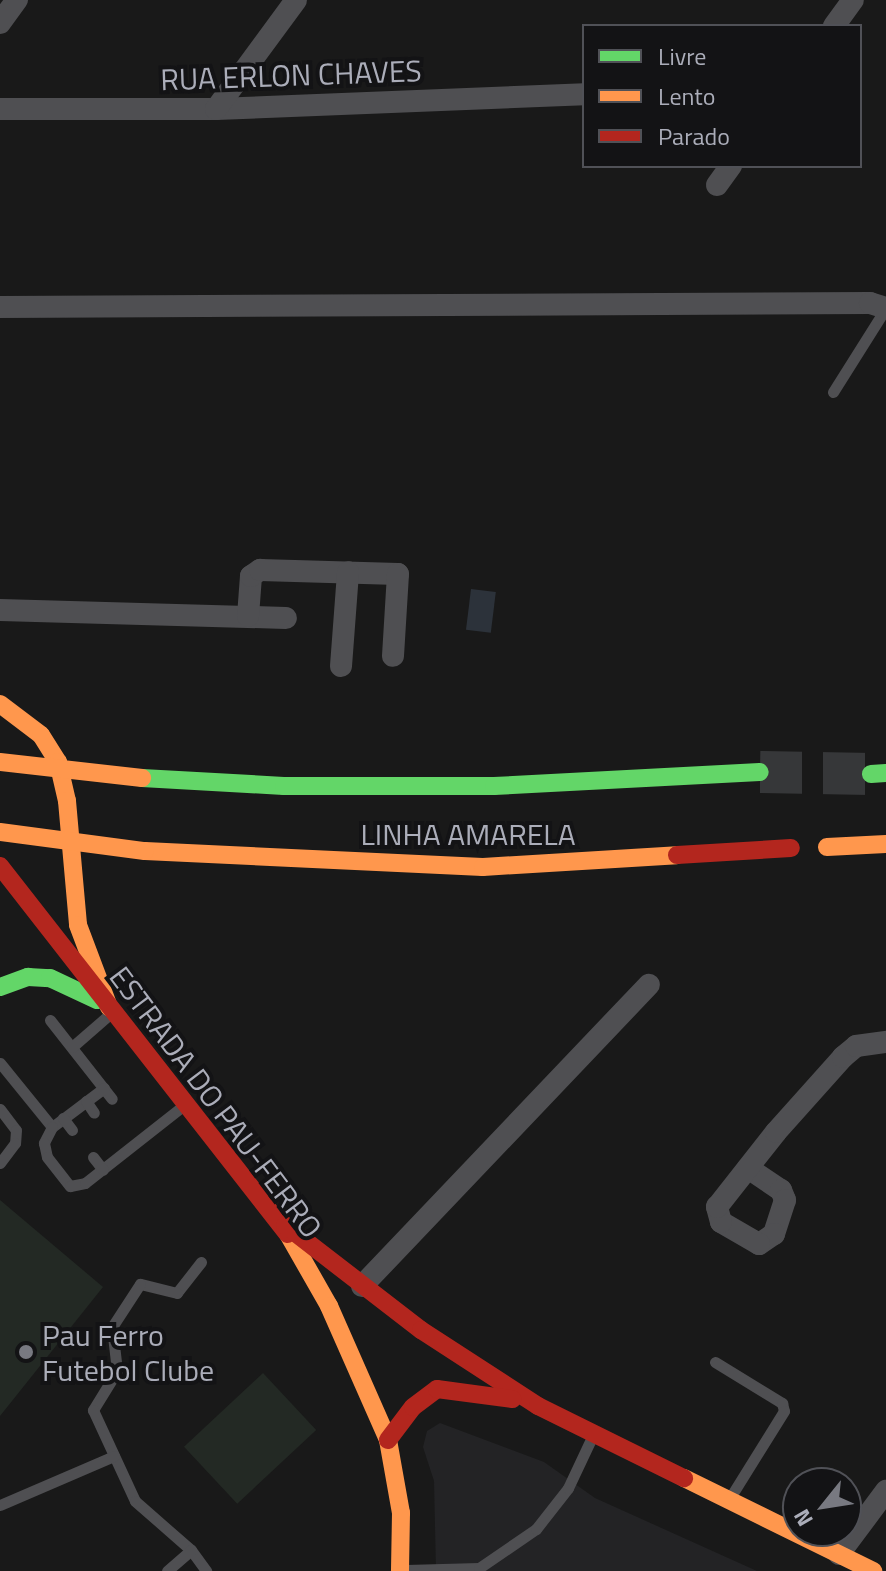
<!DOCTYPE html>
<style>
body{margin:0}
#map{position:relative;width:886px;height:1571px;overflow:hidden;background:#191919;font-family:"Titillium Web",sans-serif}
div>[style]{position:absolute}
.built>*{inset:0;background:#232325}
.green>*{inset:0;background:#232924;transform-origin:0 0}
.water>*{inset:0;background:#2c323a;transform-origin:0 0}
.highway-tunnel>*{height:42px;margin-top:-21px;transform-origin:0;background:repeating-linear-gradient(90deg,#363739 0 42px,transparent 0 63px)}
.lane>*{height:11px;margin:-5.5px;padding:0 5.5px;transform-origin:5.5px;border-radius:5.5px;background:#4f4f52}
.street>*{height:22px;margin:-11px;padding:0 11px;transform-origin:11px;border-radius:11px;background:#4f4f52}
.fast>*{height:18px;margin:-9px;padding:0 9px;transform-origin:9px;border-radius:9px;background:#63d668}
.slow>*{height:18px;margin:-9px;padding:0 9px;transform-origin:9px;border-radius:9px;background:#ff974d}
.jam>*{height:18px;margin:-9px;padding:0 9px;transform-origin:9px;border-radius:9px;background:#b3261e}
.slow-bridge>*{height:18px;margin:-9px;padding:0 9px;transform-origin:9px;border-radius:9px;background:#ff974d}
.dots>*{width:22px;height:22px;translate:-50% -50%;box-sizing:border-box;border:4px solid #131315;border-radius:50%}
span{translate:-50% -50%;white-space:nowrap;text-align:center;line-height:1.15;-webkit-text-stroke:8px #131315;paint-order:stroke}
.street-label{font-size:30px;color:#abadb9}
.poi-label{font-size:30px;color:#abadb9}
.left{translate:0 -50%;text-align:left}
.legend{position:absolute;left:582px;top:24px;width:280px;height:144px;box-sizing:border-box;background:#131315;border:2px solid #505157;margin:0;padding:10px 14px;list-style:none;font-size:24px;color:#abadb9}
.legend li{display:flex;align-items:center;gap:16px;height:40px}
.legend b{width:40px;border:2px solid #505157}
.north{position:absolute;left:782px;top:1467px;width:80px;height:80px;box-sizing:border-box;background:#131315;border:2px solid #505157;border-radius:50%;rotate:240deg;font-size:22px;font-weight:700;line-height:32px;text-align:center;color:#abadb9}
.north::after{content:'';display:block;margin:auto;width:28px;height:36px;background:#787981;clip-path:polygon(50% 0,100% 100%,50% 72%,0 100%)}
</style>
<div id="map">
<div class="built">
<div style="clip-path:polygon(440px 1423px,544px 1462px,595px 1498px,757px 1571px,436px 1571px,434px 1481px,423px 1447px,427px 1431px)"></div>
</div>
<div class="green">
<div style="clip-path:polygon(0 1200px,103px 1287px,0 1416px)"></div>
<div style="left:263px;top:1373px;width:78px;height:108px;rotate:47deg"></div>
</div>
<div class="water">
<div style="left:471px;top:589px;width:25px;height:41px;rotate:7deg"></div>
</div>
<div class="highway-tunnel">
<div style="left:760px;top:772px;width:111px;rotate:1deg"></div>
</div>
<div class="lane">
<div style="left:833px;top:392px;width:99px;rotate:-57.8deg"></div>
<div style="left:50px;top:1020px;width:100px;rotate:51.9deg"></div>
<div style="left:72px;top:1047px;width:50px;rotate:-41deg"></div>
<div style="left:0;top:1063px;width:82px;rotate:50.9deg"></div>
<div style="left:104px;top:1088px;width:65px;rotate:143.1deg"></div>
<div style="left:52px;top:1127px;width:18px;rotate:117deg"></div>
<div style="left:44px;top:1143px;width:14px;rotate:78deg"></div>
<div style="left:47px;top:1157px;width:37px;rotate:52deg"></div>
<div style="left:70px;top:1186px;width:15px;rotate:-11deg"></div>
<div style="left:85px;top:1183px;width:125px;rotate:-38.2deg"></div>
<div style="left:86px;top:1101px;width:14px;rotate:56deg"></div>
<div style="left:0;top:1109px;width:26px;rotate:53deg"></div>
<div style="left:16px;top:1130px;width:13px;rotate:94deg"></div>
<div style="left:15px;top:1143px;width:25px;rotate:127deg"></div>
<div style="left:63px;top:1118px;width:15px;rotate:53deg"></div>
<div style="left:93px;top:1157px;width:16px;rotate:52deg"></div>
<div style="left:201px;top:1262px;width:39px;rotate:128deg"></div>
<div style="left:177px;top:1293px;width:38px;rotate:-166deg"></div>
<div style="left:140px;top:1284px;width:51px;rotate:123.1deg"></div>
<div style="left:112px;top:1327px;width:44px;rotate:83.5deg"></div>
<div style="left:117px;top:1371px;width:46px;rotate:121.6deg"></div>
<div style="left:93px;top:1410px;width:100px;rotate:65.2deg"></div>
<div style="left:135px;top:1501px;width:74px;rotate:41.2deg"></div>
<div style="left:191px;top:1550px;width:26px;rotate:54deg"></div>
<div style="left:715px;top:1362px;width:79px;rotate:31.5deg"></div>
<div style="left:782px;top:1403px;width:8px;rotate:76deg"></div>
<div style="left:784px;top:1411px;width:100px;rotate:121.9deg"></div>
<div style="left:0;top:1505px;width:124px;rotate:-23.3deg"></div>
<div style="left:406px;top:1570px;width:73px;rotate:-1.6deg"></div>
<div style="left:479px;top:1568px;width:69px;rotate:-34.4deg"></div>
<div style="left:536px;top:1529px;width:52px;rotate:-52deg"></div>
<div style="left:568px;top:1488px;width:56px;rotate:-64.8deg"></div>
<div style="left:167px;top:1571px;width:32px;rotate:-41deg"></div>
</div>
<div class="street">
<div style="left:0;top:23px;width:29px;rotate:-54deg"></div>
<div style="left:834px;top:26px;width:32px;rotate:-54deg"></div>
<div style="left:0;top:109px;width:216px"></div>
<div style="left:216px;top:109px;width:368px;rotate:-2.3deg"></div>
<div style="left:216px;top:109px;width:135px;rotate:-53.7deg"></div>
<div style="left:717px;top:185px;width:24px;rotate:-54deg"></div>
<div style="left:0;top:307px;width:870px;rotate:-0.26deg"></div>
<div style="left:870px;top:303px;width:17px;rotate:17deg"></div>
<div style="left:0;top:610px;width:286px;rotate:1.6deg"></div>
<div style="left:248px;top:616px;width:40px;rotate:-85.7deg"></div>
<div style="left:251px;top:576px;width:11px;rotate:-34deg"></div>
<div style="left:260px;top:570px;width:138px;rotate:1.7deg"></div>
<div style="left:398px;top:574px;width:82px;rotate:93.5deg"></div>
<div style="left:341px;top:666px;width:94px;rotate:-85.7deg"></div>
<div style="left:748px;top:1168px;width:40px;rotate:34deg"></div>
<div style="left:781px;top:1190px;width:11px;rotate:68deg"></div>
<div style="left:785px;top:1200px;width:36px;rotate:108deg"></div>
<div style="left:774px;top:1234px;width:18px;rotate:146deg"></div>
<div style="left:759px;top:1244px;width:44px;rotate:-149.9deg"></div>
<div style="left:721px;top:1222px;width:16px;rotate:-105deg"></div>
<div style="left:717px;top:1207px;width:95px;rotate:-51.8deg"></div>
<div style="left:776px;top:1132px;width:101px;rotate:-48.2deg"></div>
<div style="left:843px;top:1057px;width:17px;rotate:-40deg"></div>
<div style="left:856px;top:1046px;width:30px;rotate:-8deg"></div>
<div style="left:362px;top:1286px;width:416px;rotate:-46.4deg"></div>
<div style="left:839px;top:1554px;width:79px;rotate:-53.3deg"></div>
</div>
<div class="fast">
<div style="left:871px;top:774px;width:15px;rotate:-4deg"></div>
<div style="left:142px;top:778px;width:142px;rotate:3.2deg"></div>
<div style="left:284px;top:786px;width:210px"></div>
<div style="left:494px;top:786px;width:266px;rotate:-3deg"></div>
<div style="left:0;top:987px;width:30px;rotate:-20deg"></div>
<div style="left:28px;top:977px;width:22px;rotate:3deg"></div>
<div style="left:50px;top:978px;width:52px;rotate:25.1deg"></div>
</div>
<div class="slow">
<div style="left:0;top:704px;width:51px;rotate:37.1deg"></div>
<div style="left:41px;top:735px;width:32px;rotate:58deg"></div>
<div style="left:58px;top:762px;width:40px;rotate:77deg"></div>
<div style="left:67px;top:801px;width:124px;rotate:84.9deg"></div>
<div style="left:78px;top:925px;width:88px;rotate:69.3deg"></div>
<div style="left:827px;top:847px;width:59px;rotate:-2.9deg"></div>
<div style="left:145px;top:851px;width:338px;rotate:2.7deg"></div>
<div style="left:483px;top:867px;width:194px;rotate:-3.5deg"></div>
<div style="left:288px;top:1234px;width:83px;rotate:60.3deg"></div>
<div style="left:329px;top:1306px;width:146px;rotate:66.2deg"></div>
<div style="left:388px;top:1440px;width:74px;rotate:79.9deg"></div>
<div style="left:401px;top:1513px;width:58px;rotate:91deg"></div>
<div style="left:684px;top:1478px;width:211px;rotate:26.2deg"></div>
</div>
<div class="jam">
<div style="left:677px;top:855px;width:114px;rotate:-3.5deg"></div>
<div style="left:0;top:866px;width:467px;rotate:52deg"></div>
<div style="left:285px;top:1225px;width:172px;rotate:37.7deg"></div>
<div style="left:421px;top:1330px;width:140px;rotate:33deg"></div>
<div style="left:538px;top:1406px;width:163px;rotate:26.3deg"></div>
<div style="left:388px;top:1440px;width:41px;rotate:-52.9deg"></div>
<div style="left:413px;top:1407px;width:30px;rotate:-37deg"></div>
<div style="left:437px;top:1389px;width:76px;rotate:7.6deg"></div>
</div>
<div class="slow-bridge">
<div style="left:0;top:762px;width:143px;rotate:6.4deg"></div>
<div style="left:0;top:832px;width:146px;rotate:7.5deg"></div>
</div>
<div class="dots">
<div style="left:26px;top:1352px;background:#787981"></div>
</div>
<div class="street-label">
<span style="left:291px;top:75px;rotate:-2deg">RUA ERLON CHAVES</span>
<span style="left:468px;top:834px">LINHA AMARELA</span>
<span style="left:216px;top:1102px;rotate:53deg">ESTRADA DO PAU-FERRO</span>
</div>
<div class="poi-label">
<span class="left" style="left:42px;top:1352px">Pau Ferro<br>Futebol Clube</span>
</div>
<ul class="legend">
<li><b style="height:10px;background:#63d668"></b>Livre</li>
<li><b style="height:10px;background:#ff974d"></b>Lento</li>
<li><b style="height:10px;background:#b3261e"></b>Parado</li>
</ul>
<div class="north">N</div>
</div>
